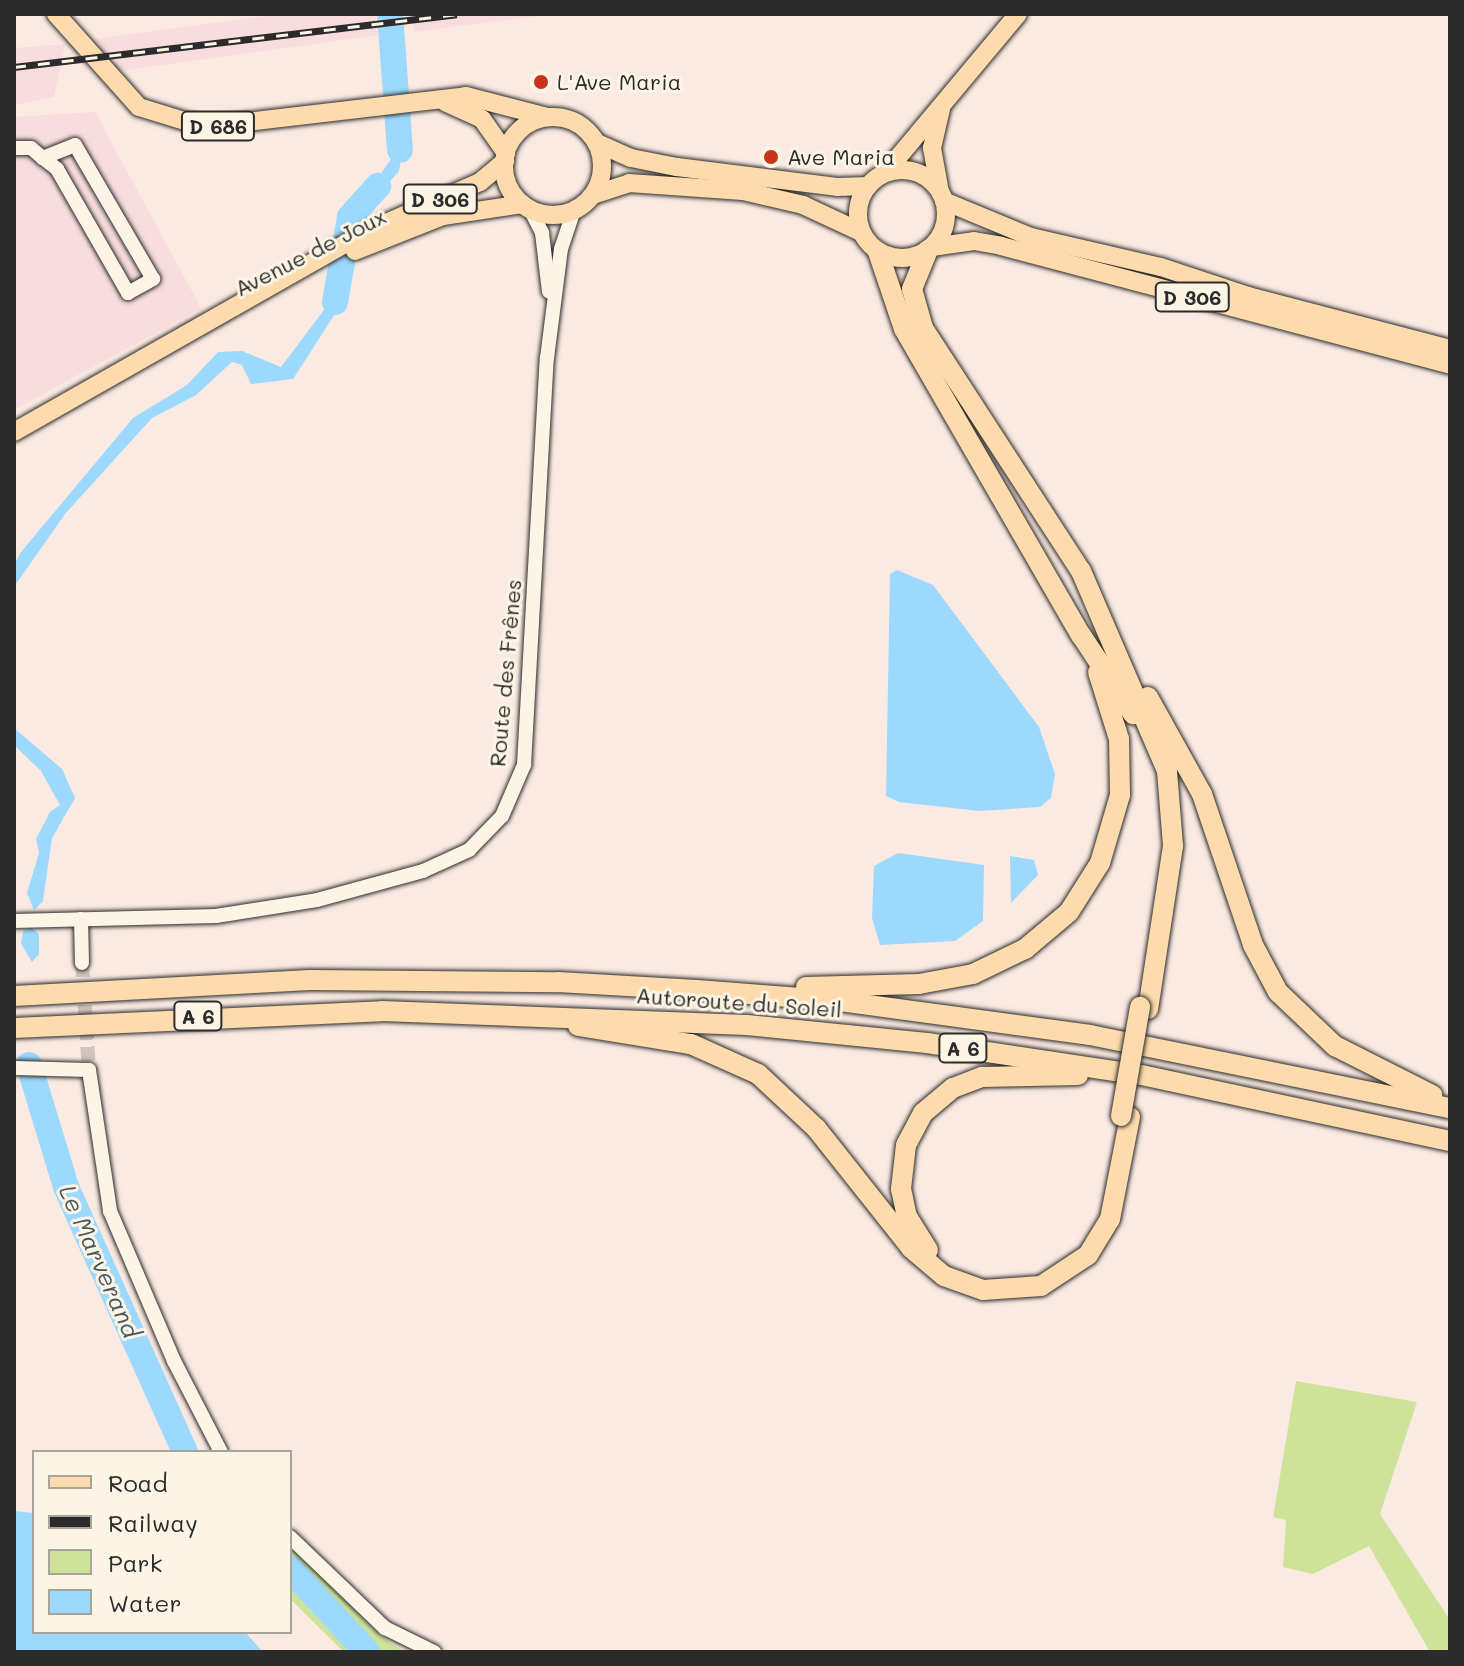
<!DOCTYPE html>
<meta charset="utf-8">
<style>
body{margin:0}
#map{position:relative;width:1464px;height:1666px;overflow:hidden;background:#faeae2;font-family:Mali,sans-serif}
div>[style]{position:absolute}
.built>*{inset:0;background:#f8dcde}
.green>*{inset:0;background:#cee399}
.water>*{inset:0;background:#9dd9fe;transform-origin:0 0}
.river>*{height:26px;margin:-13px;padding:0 13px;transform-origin:13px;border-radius:13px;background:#9dd9fe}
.minor-tunnel>*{height:14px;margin-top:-7px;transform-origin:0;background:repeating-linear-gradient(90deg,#d1c4bd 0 14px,transparent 0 21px)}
.roads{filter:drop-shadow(0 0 2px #2b2b2b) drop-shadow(0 0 2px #2b2b2b)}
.minor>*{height:14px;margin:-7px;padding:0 7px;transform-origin:7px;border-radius:7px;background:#fcf5e5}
.major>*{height:18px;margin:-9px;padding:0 9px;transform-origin:9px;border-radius:9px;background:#fedbac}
.major>.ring{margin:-9px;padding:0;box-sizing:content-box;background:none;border:18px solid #fedbac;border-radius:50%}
.highway>*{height:20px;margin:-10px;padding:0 10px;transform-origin:10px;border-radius:10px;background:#fedbac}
.rail>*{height:7px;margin-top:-3.5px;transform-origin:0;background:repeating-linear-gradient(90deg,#fcf5e5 0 12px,#2b2b2b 0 24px);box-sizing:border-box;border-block:2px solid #2b2b2b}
.bridges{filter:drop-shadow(0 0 2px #2b2b2b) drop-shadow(0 0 2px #2b2b2b)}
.highway-bridge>*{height:20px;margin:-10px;padding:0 10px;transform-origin:10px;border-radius:10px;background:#fedbac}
.dots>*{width:22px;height:22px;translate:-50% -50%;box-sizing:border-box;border:4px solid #fcf5e5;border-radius:50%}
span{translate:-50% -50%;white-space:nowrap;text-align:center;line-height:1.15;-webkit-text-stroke:6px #fcf5e5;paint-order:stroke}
.shield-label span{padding:2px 6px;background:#fcf5e5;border:2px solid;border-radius:6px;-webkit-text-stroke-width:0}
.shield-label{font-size:20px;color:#2b2b2b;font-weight:700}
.poi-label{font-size:22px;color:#2b2b2b}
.left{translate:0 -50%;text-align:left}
.street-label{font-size:22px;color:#2b2b2b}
.water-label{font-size:24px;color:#485660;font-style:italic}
.frame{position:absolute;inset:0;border:16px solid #2b2b2b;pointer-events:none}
.legend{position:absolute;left:32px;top:1450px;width:260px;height:184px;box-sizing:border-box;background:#fcf5e5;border:2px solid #a8a49b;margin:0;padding:10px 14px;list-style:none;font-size:24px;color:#2b2b2b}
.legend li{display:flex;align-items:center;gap:16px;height:40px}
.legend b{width:40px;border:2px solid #a8a49b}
</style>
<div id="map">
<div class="built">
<div style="clip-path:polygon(279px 14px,375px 14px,378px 35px,119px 71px,95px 39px)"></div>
<div style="clip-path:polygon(411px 14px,553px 14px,414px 32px)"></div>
<div style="clip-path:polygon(65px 44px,54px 97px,14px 105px,14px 48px)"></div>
<div style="clip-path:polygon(95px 112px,201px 308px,14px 410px,14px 117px)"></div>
</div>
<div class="green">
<div style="clip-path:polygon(1296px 1381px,1417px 1402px,1380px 1514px,1450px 1620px,1450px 1652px,1430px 1652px,1369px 1546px,1313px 1574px,1283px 1567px,1286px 1520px,1273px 1517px)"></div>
<div style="clip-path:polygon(290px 1545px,380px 1636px,405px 1652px,344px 1652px,290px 1599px)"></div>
</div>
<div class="water">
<div style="left:400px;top:40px;width:48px;height:15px;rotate:82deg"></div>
<div style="clip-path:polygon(409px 114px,399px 171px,364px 211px,354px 211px,392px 158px,394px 115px)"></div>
<div style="clip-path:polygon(353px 265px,344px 300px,293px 379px,251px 384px,242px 365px,232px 362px,196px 395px,152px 418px,65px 514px,14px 587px,14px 565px,21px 552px,133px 418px,187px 385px,218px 352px,242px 351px,281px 367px,333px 298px,331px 277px)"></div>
<div style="clip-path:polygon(897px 570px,933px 585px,1039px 727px,1055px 774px,1051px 798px,1040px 807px,979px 811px,899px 802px,886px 796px,890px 574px)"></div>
<div style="clip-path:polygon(14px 728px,62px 769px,75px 798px,52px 838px,43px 901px,34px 910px,27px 893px,39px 853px,36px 839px,50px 812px,60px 805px,41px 771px,14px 745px)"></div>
<div style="clip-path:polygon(898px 853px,984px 865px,983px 921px,955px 941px,880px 945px,872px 918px,874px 866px)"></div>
<div style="clip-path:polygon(1010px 856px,1034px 860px,1038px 875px,1011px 903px)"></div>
<div style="clip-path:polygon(31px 927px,39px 934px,39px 954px,32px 962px,21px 944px,23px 931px)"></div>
<div style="clip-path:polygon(14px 1511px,34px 1513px,34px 1632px,245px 1632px,263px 1652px,14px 1652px)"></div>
</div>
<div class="river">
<div style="left:390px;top:14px;width:136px;rotate:85.8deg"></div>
<div style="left:335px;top:302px;width:86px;rotate:-80deg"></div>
<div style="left:350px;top:217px;width:42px;rotate:-47.9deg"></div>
<div style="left:29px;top:1065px;width:127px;rotate:73.1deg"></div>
<div style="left:66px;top:1187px;width:290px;rotate:65.8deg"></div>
<div style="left:290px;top:1569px;width:113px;rotate:47.1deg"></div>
</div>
<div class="minor-tunnel">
<div style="left:82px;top:963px;width:107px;rotate:86.3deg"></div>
</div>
<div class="roads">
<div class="minor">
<div style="left:14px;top:148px;width:17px"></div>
<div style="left:31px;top:148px;width:16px;rotate:40deg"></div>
<div style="left:43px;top:158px;width:18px;rotate:38deg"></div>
<div style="left:57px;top:169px;width:143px;rotate:60.2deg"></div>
<div style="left:128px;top:293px;width:29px;rotate:-29deg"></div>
<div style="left:153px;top:279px;width:155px;rotate:-120.2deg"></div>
<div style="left:75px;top:145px;width:35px;rotate:158deg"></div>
<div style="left:530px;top:209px;width:27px;rotate:63deg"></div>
<div style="left:542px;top:233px;width:59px;rotate:83.2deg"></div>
<div style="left:81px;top:919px;width:44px;rotate:88.7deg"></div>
<div style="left:14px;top:921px;width:202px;rotate:-1.4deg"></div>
<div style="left:216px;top:916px;width:102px;rotate:-9deg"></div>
<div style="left:317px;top:900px;width:110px;rotate:-15.3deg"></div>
<div style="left:423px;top:871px;width:51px;rotate:-24.5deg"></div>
<div style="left:469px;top:850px;width:47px;rotate:-45.9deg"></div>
<div style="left:502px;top:816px;width:56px;rotate:-66.7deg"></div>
<div style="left:524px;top:765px;width:408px;rotate:-86.8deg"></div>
<div style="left:547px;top:358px;width:110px;rotate:-82.7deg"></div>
<div style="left:561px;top:249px;width:41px;rotate:-71.6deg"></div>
<div style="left:14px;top:1068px;width:75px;rotate:1.5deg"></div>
<div style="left:89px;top:1070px;width:143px;rotate:81.5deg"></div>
<div style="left:110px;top:1211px;width:163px;rotate:66.9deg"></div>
<div style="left:174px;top:1361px;width:102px;rotate:62.7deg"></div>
<div style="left:290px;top:1537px;width:132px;rotate:43.8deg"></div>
<div style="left:385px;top:1628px;width:55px;rotate:26.1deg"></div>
</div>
<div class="major">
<div style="left:56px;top:14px;width:125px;rotate:48.3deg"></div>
<div style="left:139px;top:107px;width:68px;rotate:17.1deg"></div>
<div style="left:204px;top:127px;width:264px;rotate:-6.7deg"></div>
<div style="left:466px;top:96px;width:84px;rotate:14.5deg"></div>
<div style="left:445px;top:102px;width:41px;rotate:24.7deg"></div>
<div style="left:482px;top:119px;width:42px;rotate:54.8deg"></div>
<div class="ring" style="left:504px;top:117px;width:80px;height:80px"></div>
<div style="left:597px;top:143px;width:37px;rotate:24deg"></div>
<div style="left:631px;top:158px;width:47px;rotate:11.1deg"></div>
<div style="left:677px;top:167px;width:161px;rotate:7.1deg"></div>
<div style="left:837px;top:187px;width:31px;rotate:-2deg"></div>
<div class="ring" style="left:858px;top:170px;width:70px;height:70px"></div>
<div style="left:885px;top:173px;width:207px;rotate:-50.1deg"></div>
<div style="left:940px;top:192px;width:45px;rotate:-100.3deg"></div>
<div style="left:932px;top:148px;width:40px;rotate:-77deg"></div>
<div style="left:593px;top:195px;width:38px;rotate:-18deg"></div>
<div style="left:629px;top:183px;width:114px;rotate:4deg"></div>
<div style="left:743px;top:191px;width:62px;rotate:13.1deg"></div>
<div style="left:803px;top:205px;width:64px;rotate:25deg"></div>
<div style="left:944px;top:201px;width:94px;rotate:22.5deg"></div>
<div style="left:1031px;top:237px;width:133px;rotate:13deg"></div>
<div style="left:1161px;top:267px;width:92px;rotate:18.4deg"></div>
<div style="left:1248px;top:296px;width:209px;rotate:14.7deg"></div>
<div style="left:932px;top:247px;width:42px;rotate:-8.1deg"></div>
<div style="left:974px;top:241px;width:27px;rotate:10deg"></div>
<div style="left:1001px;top:246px;width:465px;rotate:14.8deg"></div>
<div style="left:355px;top:251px;width:95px;rotate:-21.7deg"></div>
<div style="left:443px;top:216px;width:80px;rotate:-8.6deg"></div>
<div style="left:14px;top:432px;width:409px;rotate:-29.6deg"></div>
<div style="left:370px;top:230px;width:120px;rotate:-23.6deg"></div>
<div style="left:480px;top:182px;width:33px;rotate:-40deg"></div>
</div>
<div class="highway">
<div style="left:928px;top:250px;width:42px;rotate:112.3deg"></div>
<div style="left:912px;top:289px;width:41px;rotate:74.2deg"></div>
<div style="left:923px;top:328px;width:290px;rotate:57deg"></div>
<div style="left:1081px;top:571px;width:218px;rotate:66.7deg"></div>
<div style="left:1167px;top:771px;width:75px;rotate:85.4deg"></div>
<div style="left:1173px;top:846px;width:165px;rotate:98.7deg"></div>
<div style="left:878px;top:252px;width:81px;rotate:71.3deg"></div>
<div style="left:904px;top:329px;width:354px;rotate:60deg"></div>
<div style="left:1081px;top:635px;width:95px;rotate:56.6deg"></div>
<div style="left:1148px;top:697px;width:111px;rotate:60.9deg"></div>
<div style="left:1202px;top:794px;width:159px;rotate:71.3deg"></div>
<div style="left:1253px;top:945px;width:53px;rotate:62deg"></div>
<div style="left:1278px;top:992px;width:79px;rotate:43.5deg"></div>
<div style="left:1335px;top:1046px;width:109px;rotate:26.8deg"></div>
<div style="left:806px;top:987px;width:113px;rotate:-1.5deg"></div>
<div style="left:919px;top:984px;width:55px;rotate:-10.5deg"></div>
<div style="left:973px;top:974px;width:58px;rotate:-25.7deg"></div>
<div style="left:1025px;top:949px;width:57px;rotate:-40.1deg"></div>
<div style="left:1069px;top:912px;width:58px;rotate:-57.7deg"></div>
<div style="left:1100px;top:863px;width:71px;rotate:-73.6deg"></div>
<div style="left:1120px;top:795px;width:56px;rotate:-91deg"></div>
<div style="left:1119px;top:739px;width:70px;rotate:-107.4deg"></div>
<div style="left:14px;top:996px;width:296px;rotate:-3.1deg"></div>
<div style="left:310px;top:980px;width:248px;rotate:0.5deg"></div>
<div style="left:558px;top:982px;width:139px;rotate:3.3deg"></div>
<div style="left:697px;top:990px;width:142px;rotate:4.4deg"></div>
<div style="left:839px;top:1001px;width:253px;rotate:7.7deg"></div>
<div style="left:1090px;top:1035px;width:367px;rotate:11.5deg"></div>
<div style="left:578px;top:1026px;width:114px;rotate:9.1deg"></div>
<div style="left:691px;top:1044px;width:73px;rotate:24.1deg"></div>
<div style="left:758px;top:1074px;width:79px;rotate:43deg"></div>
<div style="left:816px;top:1128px;width:153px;rotate:51.6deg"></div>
<div style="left:911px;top:1248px;width:43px;rotate:40.3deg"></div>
<div style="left:944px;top:1276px;width:41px;rotate:19.7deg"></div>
<div style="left:983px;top:1290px;width:58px;rotate:-3.9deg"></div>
<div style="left:1041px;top:1286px;width:56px;rotate:-33.4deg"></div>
<div style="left:1088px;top:1255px;width:42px;rotate:-58.6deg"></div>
<div style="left:1110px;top:1219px;width:104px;rotate:-78.9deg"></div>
<div style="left:14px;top:1028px;width:368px;rotate:-2.6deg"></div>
<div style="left:382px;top:1011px;width:365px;rotate:2.2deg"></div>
<div style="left:747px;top:1025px;width:181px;rotate:5.7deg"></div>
<div style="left:927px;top:1043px;width:217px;rotate:8.5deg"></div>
<div style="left:1142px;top:1075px;width:315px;rotate:12.1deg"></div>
<div style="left:928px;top:1250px;width:39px;rotate:-122deg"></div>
<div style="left:907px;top:1217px;width:29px;rotate:-102deg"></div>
<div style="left:901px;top:1189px;width:44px;rotate:-83.5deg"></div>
<div style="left:906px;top:1145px;width:36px;rotate:-62deg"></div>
<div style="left:923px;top:1113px;width:39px;rotate:-40deg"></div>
<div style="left:953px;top:1088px;width:31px;rotate:-21deg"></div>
<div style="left:982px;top:1077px;width:96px;rotate:-1.2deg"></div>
</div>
</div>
<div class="rail">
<div style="left:14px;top:67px;width:446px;rotate:-6.8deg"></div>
</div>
<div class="bridges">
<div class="highway-bridge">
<div style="left:1121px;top:1116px;width:111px;rotate:-80.1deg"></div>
</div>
</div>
<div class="dots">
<div style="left:541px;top:82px;background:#c8321e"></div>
<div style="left:771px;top:157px;background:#c8321e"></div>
</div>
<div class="shield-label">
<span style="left:218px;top:126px">D 686</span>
<span style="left:440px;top:199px">D 306</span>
<span style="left:1192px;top:297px">D 306</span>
<span style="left:198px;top:1016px">A 6</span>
<span style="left:963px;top:1048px">A 6</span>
</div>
<div class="poi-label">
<span class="left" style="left:557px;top:82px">L'Ave Maria</span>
<span class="left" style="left:787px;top:157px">Ave Maria</span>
</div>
<div class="street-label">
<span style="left:310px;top:252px;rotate:-27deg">Avenue de Joux</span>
<span style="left:505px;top:673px;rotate:-85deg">Route des Frênes</span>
<span style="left:739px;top:1002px;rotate:4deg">Autoroute du Soleil</span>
</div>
<div class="water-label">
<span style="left:100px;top:1261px;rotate:66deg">Le Marverand</span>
</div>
<div class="frame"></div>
<ul class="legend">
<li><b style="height:10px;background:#fedbac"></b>Road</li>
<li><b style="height:10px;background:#2b2b2b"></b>Railway</li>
<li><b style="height:22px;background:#cee399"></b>Park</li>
<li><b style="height:22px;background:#9dd9fe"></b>Water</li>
</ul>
</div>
